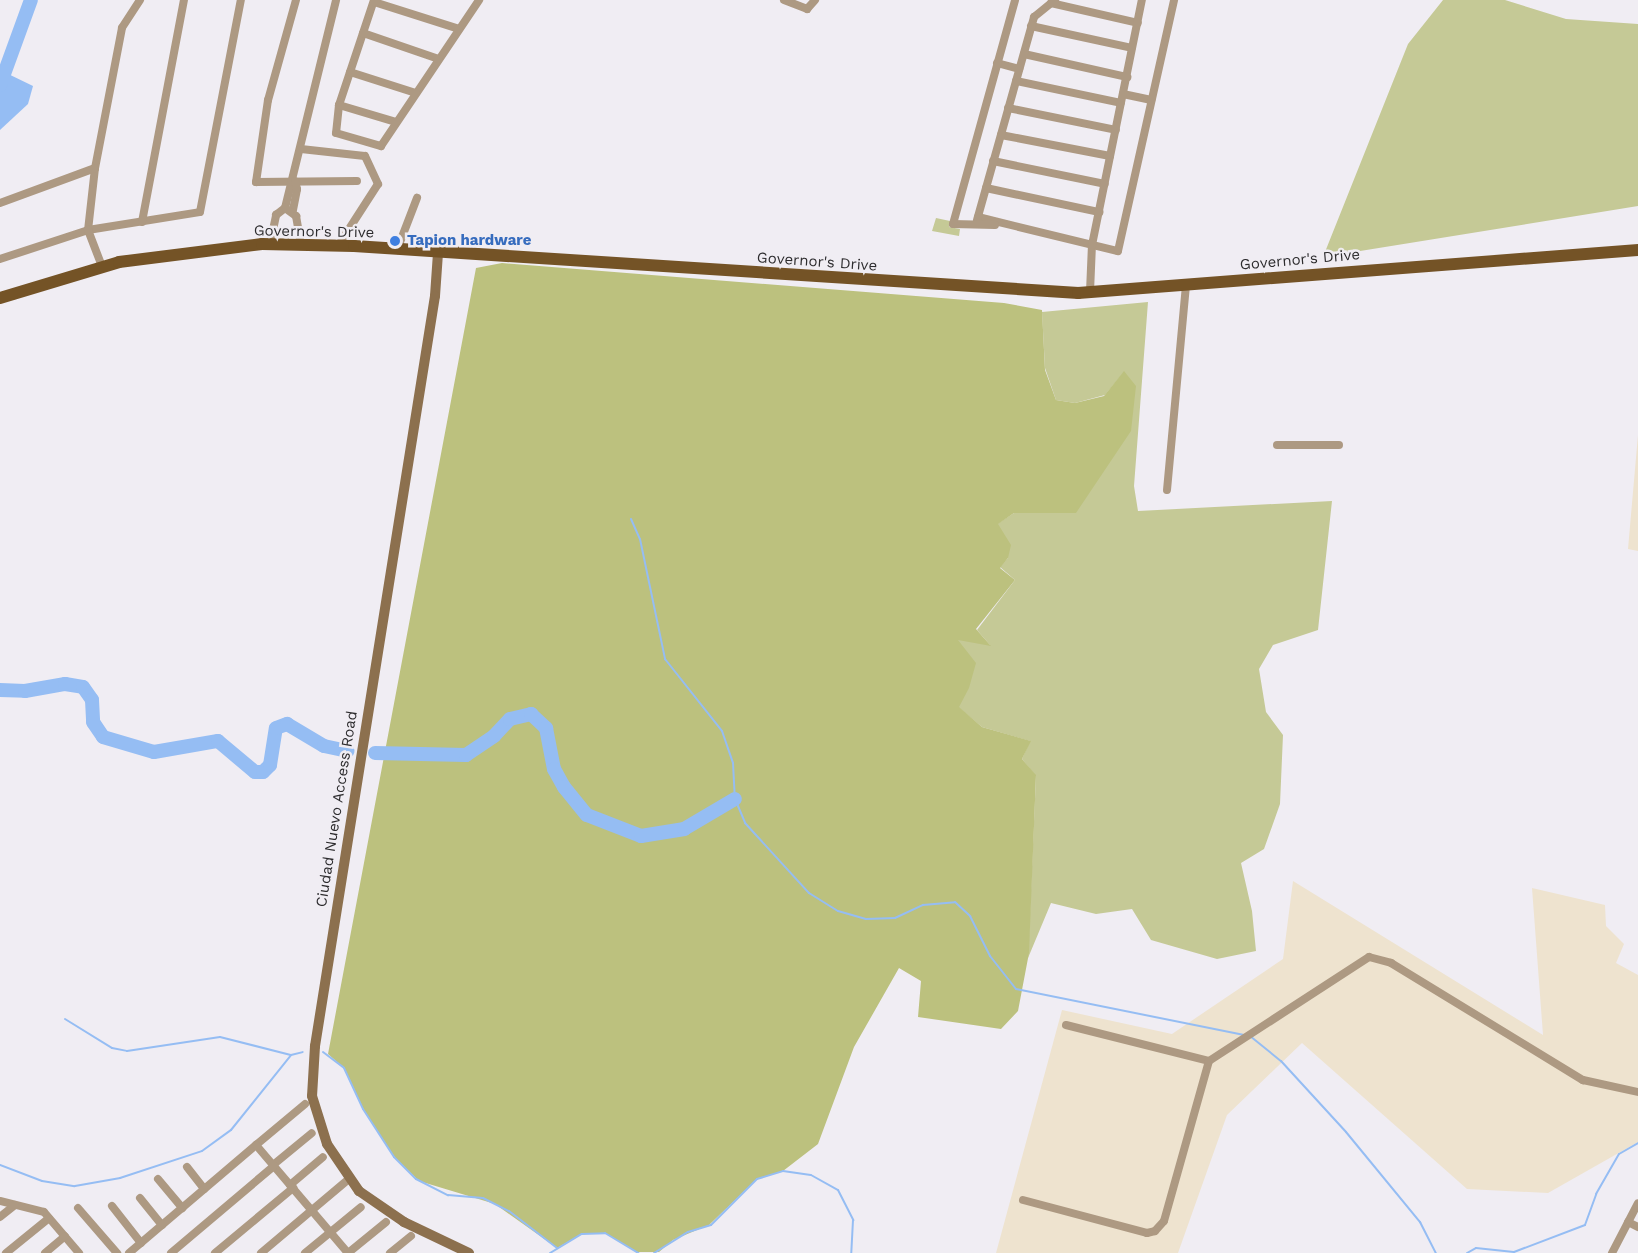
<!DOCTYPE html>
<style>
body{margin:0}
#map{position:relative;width:1638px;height:1253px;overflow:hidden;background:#f0edf3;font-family:"Work Sans",sans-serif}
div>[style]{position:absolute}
.industrial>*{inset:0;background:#eee3cf}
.green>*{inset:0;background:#c5c996}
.forest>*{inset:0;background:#bcc17e}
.water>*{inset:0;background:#95bdf3}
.stream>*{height:2px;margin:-1px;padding:0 1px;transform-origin:1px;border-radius:1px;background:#95bdf3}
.river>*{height:14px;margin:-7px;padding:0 7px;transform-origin:7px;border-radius:7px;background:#95bdf3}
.street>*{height:8px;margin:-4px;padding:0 4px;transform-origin:4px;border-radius:4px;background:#ad9982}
.secondary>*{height:10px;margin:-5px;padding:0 5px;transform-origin:5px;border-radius:5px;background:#8c704e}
.primary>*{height:12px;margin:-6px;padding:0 6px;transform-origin:6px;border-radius:6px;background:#745326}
.dots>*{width:16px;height:16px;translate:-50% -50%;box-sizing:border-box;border:3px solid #f0edf3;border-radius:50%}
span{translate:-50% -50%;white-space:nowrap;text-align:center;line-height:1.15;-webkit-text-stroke:5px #f0edf3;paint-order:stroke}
.street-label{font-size:15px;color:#2d2c2e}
.shop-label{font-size:15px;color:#366cbe;font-weight:700}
.left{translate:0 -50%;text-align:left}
</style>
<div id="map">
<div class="industrial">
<div style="clip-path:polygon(1638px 435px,1638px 551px,1628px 549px)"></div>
<div style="clip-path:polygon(1293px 881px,1543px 1035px,1532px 888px,1605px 905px,1606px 926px,1624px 944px,1616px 963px,1638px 975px,1638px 1142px,1548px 1193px,1467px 1189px,1302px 1043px,1227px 1115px,1178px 1253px,996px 1253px,1062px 1010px,1172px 1034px,1283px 959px)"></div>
</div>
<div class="green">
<div style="clip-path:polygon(1443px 0,1505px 0,1566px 19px,1638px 24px,1638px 206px,1323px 257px,1408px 44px)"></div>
<div style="clip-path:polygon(936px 218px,950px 221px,949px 227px,960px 229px,959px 236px,932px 231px)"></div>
<div style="clip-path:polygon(1148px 302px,1134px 486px,1138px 511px,1332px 501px,1318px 630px,1273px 645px,1259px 669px,1266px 712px,1283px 735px,1280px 804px,1264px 849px,1241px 863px,1252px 911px,1256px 951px,1217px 959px,1151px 940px,1132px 909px,1096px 914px,1051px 903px,1028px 958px,1036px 776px,1022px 759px,1030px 741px,982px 727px,958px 707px,958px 639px,990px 645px,977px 630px,1015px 580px,1000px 567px,1008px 558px,997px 524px,1014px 513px,1075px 513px,1124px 372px,1105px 395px,1075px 403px,1056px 400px,1045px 368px,1042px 312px)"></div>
</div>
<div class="forest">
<div style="clip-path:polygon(502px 263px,1004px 303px,1042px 310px,1045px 370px,1056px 400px,1075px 403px,1104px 396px,1124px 371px,1136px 386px,1131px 431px,1076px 513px,1014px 513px,998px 524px,1011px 545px,1008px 558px,1000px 568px,1015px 580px,976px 629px,991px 646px,958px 640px,976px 663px,969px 688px,959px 707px,982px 727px,1031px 741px,1022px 759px,1036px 775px,1029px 953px,1018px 1011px,1001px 1029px,918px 1017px,921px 981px,899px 968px,854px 1047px,818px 1144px,783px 1171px,757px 1179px,709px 1225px,673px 1240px,659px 1252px,637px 1252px,605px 1233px,582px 1234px,557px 1248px,495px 1204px,419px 1181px,394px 1157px,363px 1109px,344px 1068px,328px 1054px,476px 268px)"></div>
</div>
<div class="water">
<div style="clip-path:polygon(0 70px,33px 86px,28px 104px,0 130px)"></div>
</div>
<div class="stream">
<div style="left:631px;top:519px;width:22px;rotate:66deg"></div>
<div style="left:640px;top:539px;width:123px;rotate:78.2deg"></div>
<div style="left:665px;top:659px;width:92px;rotate:51.6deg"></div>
<div style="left:722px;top:731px;width:34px;rotate:71deg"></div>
<div style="left:733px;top:763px;width:36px;rotate:87deg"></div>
<div style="left:735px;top:799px;width:26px;rotate:67deg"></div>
<div style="left:745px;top:823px;width:95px;rotate:47.6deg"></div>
<div style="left:809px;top:893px;width:34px;rotate:32deg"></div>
<div style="left:838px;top:911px;width:29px;rotate:16deg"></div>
<div style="left:866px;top:919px;width:29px;rotate:-2deg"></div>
<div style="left:895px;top:918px;width:31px;rotate:-25deg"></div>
<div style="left:923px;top:905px;width:32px;rotate:-5deg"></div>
<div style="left:955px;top:902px;width:21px;rotate:43deg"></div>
<div style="left:970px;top:916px;width:45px;rotate:63.4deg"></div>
<div style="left:990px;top:956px;width:42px;rotate:51.8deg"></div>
<div style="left:1016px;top:989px;width:234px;rotate:11.4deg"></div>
<div style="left:65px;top:1019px;width:55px;rotate:31.7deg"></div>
<div style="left:112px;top:1048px;width:15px;rotate:11deg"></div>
<div style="left:127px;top:1051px;width:94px;rotate:-8.6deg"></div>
<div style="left:220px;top:1037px;width:73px;rotate:14.2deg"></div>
<div style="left:291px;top:1055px;width:12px;rotate:-14deg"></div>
<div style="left:1250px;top:1036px;width:40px;rotate:39deg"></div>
<div style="left:1281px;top:1061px;width:96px;rotate:47.5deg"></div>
<div style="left:1346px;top:1132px;width:117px;rotate:50.6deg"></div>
<div style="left:1420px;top:1222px;width:35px;rotate:63deg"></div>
<div style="left:323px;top:1052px;width:26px;rotate:37deg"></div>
<div style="left:344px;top:1068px;width:45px;rotate:65.1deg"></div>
<div style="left:363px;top:1109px;width:57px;rotate:57.1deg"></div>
<div style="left:394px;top:1157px;width:31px;rotate:45deg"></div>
<div style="left:416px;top:1179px;width:36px;rotate:27deg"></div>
<div style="left:448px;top:1195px;width:35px;rotate:5deg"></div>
<div style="left:483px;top:1198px;width:29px;rotate:27deg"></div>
<div style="left:509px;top:1211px;width:61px;rotate:37.6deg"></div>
<div style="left:0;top:1165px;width:45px;rotate:20.9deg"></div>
<div style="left:42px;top:1181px;width:33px;rotate:9deg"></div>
<div style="left:75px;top:1186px;width:46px;rotate:-10.1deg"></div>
<div style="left:120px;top:1178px;width:86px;rotate:-18.2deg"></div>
<div style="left:202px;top:1151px;width:36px;rotate:-36deg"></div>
<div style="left:231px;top:1130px;width:96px;rotate:-51.3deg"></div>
<div style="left:550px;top:1253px;width:37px;rotate:-31deg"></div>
<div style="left:582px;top:1234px;width:23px;rotate:-2deg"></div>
<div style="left:605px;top:1233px;width:39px;rotate:31deg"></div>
<div style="left:654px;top:1253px;width:40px;rotate:-32deg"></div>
<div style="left:688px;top:1232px;width:24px;rotate:-17deg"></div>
<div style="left:711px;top:1225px;width:65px;rotate:-45deg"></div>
<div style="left:757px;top:1179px;width:27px;rotate:-17deg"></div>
<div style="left:783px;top:1171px;width:28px;rotate:8deg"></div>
<div style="left:811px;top:1175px;width:31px;rotate:29deg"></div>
<div style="left:838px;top:1190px;width:34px;rotate:63deg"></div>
<div style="left:853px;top:1220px;width:33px;rotate:93deg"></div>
<div style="left:1467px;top:1253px;width:10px;rotate:-29deg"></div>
<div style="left:1476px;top:1248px;width:38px;rotate:6deg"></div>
<div style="left:1514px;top:1252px;width:76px;rotate:-20.8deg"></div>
<div style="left:1585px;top:1225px;width:33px;rotate:-70deg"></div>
<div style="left:1596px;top:1194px;width:46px;rotate:-60.1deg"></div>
<div style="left:1619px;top:1154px;width:22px;rotate:-30deg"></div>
</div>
<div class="river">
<div style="left:0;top:85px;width:90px;rotate:-70deg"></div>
<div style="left:0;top:690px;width:25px;rotate:2deg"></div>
<div style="left:25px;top:691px;width:41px;rotate:-9.9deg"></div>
<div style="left:65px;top:684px;width:18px;rotate:9deg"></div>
<div style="left:83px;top:687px;width:16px;rotate:55deg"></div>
<div style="left:92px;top:700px;width:22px;rotate:87deg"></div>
<div style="left:93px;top:722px;width:18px;rotate:56deg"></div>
<div style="left:103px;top:737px;width:53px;rotate:16.4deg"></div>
<div style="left:154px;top:752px;width:65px;rotate:-9.8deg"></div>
<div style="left:218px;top:741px;width:48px;rotate:40deg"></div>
<div style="left:255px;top:772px;width:8px"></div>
<div style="left:263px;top:772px;width:10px;rotate:-45deg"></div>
<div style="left:270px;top:765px;width:37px;rotate:-81deg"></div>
<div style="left:276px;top:728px;width:12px;rotate:-20deg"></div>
<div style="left:287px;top:724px;width:43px;rotate:30.7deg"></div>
<div style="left:324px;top:746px;width:24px;rotate:12deg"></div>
<div style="left:375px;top:753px;width:91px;rotate:1.3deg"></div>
<div style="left:466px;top:755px;width:34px;rotate:-34deg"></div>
<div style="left:494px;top:736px;width:23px;rotate:-47deg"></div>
<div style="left:510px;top:719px;width:22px;rotate:-13deg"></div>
<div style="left:531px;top:714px;width:21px;rotate:43deg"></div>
<div style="left:546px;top:728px;width:42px;rotate:79deg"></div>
<div style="left:554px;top:769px;width:21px;rotate:61deg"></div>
<div style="left:564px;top:787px;width:36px;rotate:51deg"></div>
<div style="left:587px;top:815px;width:58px;rotate:21.3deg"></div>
<div style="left:641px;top:836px;width:44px;rotate:-9.2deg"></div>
<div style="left:684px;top:829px;width:59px;rotate:-30.5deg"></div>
</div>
<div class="street">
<div style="left:140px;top:0;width:33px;rotate:123deg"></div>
<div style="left:122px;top:28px;width:143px;rotate:100.9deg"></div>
<div style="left:95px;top:168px;width:62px;rotate:96.4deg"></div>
<div style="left:88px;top:230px;width:113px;rotate:-9.1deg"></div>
<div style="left:200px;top:212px;width:216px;rotate:-79.1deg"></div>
<div style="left:296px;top:0;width:104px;rotate:105.6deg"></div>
<div style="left:268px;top:100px;width:83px;rotate:98.3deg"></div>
<div style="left:256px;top:182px;width:101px;rotate:-0.6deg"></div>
<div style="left:374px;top:0;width:111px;rotate:108.4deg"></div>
<div style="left:339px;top:105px;width:28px;rotate:96deg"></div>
<div style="left:336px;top:133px;width:47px;rotate:16.1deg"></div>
<div style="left:381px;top:146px;width:176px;rotate:-56.1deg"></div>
<div style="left:784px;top:0;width:25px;rotate:21deg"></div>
<div style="left:807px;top:9px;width:12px;rotate:-48deg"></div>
<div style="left:374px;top:2px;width:89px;rotate:17.6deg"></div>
<div style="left:1051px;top:3px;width:89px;rotate:12.9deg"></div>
<div style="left:1031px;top:26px;width:103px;rotate:12.3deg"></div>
<div style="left:363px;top:33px;width:80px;rotate:18.9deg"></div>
<div style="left:1024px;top:54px;width:106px;rotate:12.6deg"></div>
<div style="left:997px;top:63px;width:23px;rotate:15deg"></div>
<div style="left:350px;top:72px;width:69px;rotate:17.7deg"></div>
<div style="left:1016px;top:81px;width:107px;rotate:11.8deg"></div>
<div style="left:1123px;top:94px;width:29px;rotate:12deg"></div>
<div style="left:339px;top:105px;width:59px;rotate:16.6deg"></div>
<div style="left:1008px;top:108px;width:110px;rotate:11.5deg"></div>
<div style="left:1001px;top:135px;width:111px;rotate:10.9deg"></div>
<div style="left:301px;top:149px;width:64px;rotate:6.2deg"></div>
<div style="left:365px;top:156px;width:31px;rotate:65deg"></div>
<div style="left:378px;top:184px;width:74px;rotate:122.8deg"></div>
<div style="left:993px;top:161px;width:114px;rotate:11.6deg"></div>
<div style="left:986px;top:188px;width:116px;rotate:12deg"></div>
<div style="left:0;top:203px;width:101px;rotate:-20.2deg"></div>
<div style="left:285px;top:208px;width:214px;rotate:-76.2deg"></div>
<div style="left:293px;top:210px;width:21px;rotate:-79deg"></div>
<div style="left:297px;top:189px;width:8px;rotate:-104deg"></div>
<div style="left:978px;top:217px;width:144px;rotate:13.7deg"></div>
<div style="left:1118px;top:251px;width:257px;rotate:-77.4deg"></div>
<div style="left:977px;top:220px;width:211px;rotate:-74.3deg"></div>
<div style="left:1034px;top:17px;width:27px;rotate:-39deg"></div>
<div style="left:142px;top:222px;width:226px;rotate:-79.3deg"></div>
<div style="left:995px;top:225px;width:42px;rotate:-178.6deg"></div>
<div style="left:953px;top:224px;width:232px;rotate:-74.5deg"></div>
<div style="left:270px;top:244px;width:30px;rotate:-78deg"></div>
<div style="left:276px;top:215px;width:11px;rotate:-38deg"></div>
<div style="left:285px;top:208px;width:14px;rotate:36deg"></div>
<div style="left:296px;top:216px;width:29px;rotate:80deg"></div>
<div style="left:397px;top:250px;width:56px;rotate:-69deg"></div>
<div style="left:0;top:259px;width:93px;rotate:-18.2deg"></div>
<div style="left:88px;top:230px;width:39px;rotate:69deg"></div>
<div style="left:1090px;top:292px;width:47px;rotate:-87.6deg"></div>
<div style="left:1092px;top:245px;width:250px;rotate:-78.5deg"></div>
<div style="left:1277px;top:445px;width:62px"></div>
<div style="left:1167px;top:490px;width:206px;rotate:-84.7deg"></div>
<div style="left:1066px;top:1025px;width:147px;rotate:14.1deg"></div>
<div style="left:256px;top:1145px;width:64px;rotate:-39.9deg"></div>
<div style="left:273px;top:1165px;width:50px;rotate:-39.4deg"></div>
<div style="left:187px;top:1167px;width:28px;rotate:52deg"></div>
<div style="left:158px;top:1179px;width:38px;rotate:50deg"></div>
<div style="left:290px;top:1185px;width:43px;rotate:-40.3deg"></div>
<div style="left:140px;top:1198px;width:35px;rotate:51deg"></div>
<div style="left:1023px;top:1200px;width:128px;rotate:14.9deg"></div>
<div style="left:1147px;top:1233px;width:8px;rotate:-14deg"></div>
<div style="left:1155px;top:1231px;width:13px;rotate:-48deg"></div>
<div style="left:1164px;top:1221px;width:166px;rotate:-74.3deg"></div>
<div style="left:1209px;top:1061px;width:191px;rotate:-33deg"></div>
<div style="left:1369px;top:957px;width:23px;rotate:15deg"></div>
<div style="left:1391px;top:963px;width:225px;rotate:31.4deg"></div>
<div style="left:1583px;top:1080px;width:56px;rotate:12.3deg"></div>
<div style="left:0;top:1201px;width:45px;rotate:14deg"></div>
<div style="left:44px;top:1212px;width:54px;rotate:49.5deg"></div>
<div style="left:112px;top:1206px;width:47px;rotate:51.9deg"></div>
<div style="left:78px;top:1208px;width:60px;rotate:49.1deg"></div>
<div style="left:0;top:1217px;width:19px;rotate:-39deg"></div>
<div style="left:1628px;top:1222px;width:11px;rotate:27deg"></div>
<div style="left:6px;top:1253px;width:55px;rotate:-39.1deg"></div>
<div style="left:45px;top:1253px;width:26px;rotate:-40deg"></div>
<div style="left:129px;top:1253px;width:167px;rotate:-40.4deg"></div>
<div style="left:256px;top:1145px;width:142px;rotate:49.6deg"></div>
<div style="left:171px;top:1253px;width:135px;rotate:-40.2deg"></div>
<div style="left:215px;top:1253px;width:102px;rotate:-39.8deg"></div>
<div style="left:261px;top:1253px;width:115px;rotate:-40.1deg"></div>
<div style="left:305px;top:1253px;width:72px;rotate:-39.4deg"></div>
<div style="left:348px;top:1253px;width:49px;rotate:-39.2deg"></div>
<div style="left:390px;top:1253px;width:27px;rotate:-39deg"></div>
<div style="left:1612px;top:1253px;width:56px;rotate:-62.5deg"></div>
</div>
<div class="secondary">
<div style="left:438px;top:253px;width:43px;rotate:94deg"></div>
<div style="left:435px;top:296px;width:760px;rotate:99.09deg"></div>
<div style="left:315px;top:1046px;width:50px;rotate:93.4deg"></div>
<div style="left:312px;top:1096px;width:50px;rotate:72.6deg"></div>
<div style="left:327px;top:1144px;width:57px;rotate:55.8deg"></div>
<div style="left:359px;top:1191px;width:55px;rotate:34.6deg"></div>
<div style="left:404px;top:1222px;width:72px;rotate:25.5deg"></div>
</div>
<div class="primary">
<div style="left:0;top:298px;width:124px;rotate:-16.8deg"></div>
<div style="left:119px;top:262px;width:144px;rotate:-7.2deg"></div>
<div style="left:262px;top:244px;width:92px;rotate:1.2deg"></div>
<div style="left:354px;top:246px;width:726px;rotate:3.71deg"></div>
<div style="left:1078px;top:293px;width:562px;rotate:-4.39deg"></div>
</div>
<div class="dots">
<div style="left:395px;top:241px;background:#3f7fe0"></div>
</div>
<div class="street-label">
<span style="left:314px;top:232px;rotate:1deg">Governor's Drive</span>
<span style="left:1300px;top:260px;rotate:-5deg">Governor's Drive</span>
<span style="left:817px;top:262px;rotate:4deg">Governor's Drive</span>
<span style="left:337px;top:809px;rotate:-81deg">Ciudad Nuevo Access Road</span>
</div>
<div class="shop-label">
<span class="left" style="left:407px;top:241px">Tapion hardware</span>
</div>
</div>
